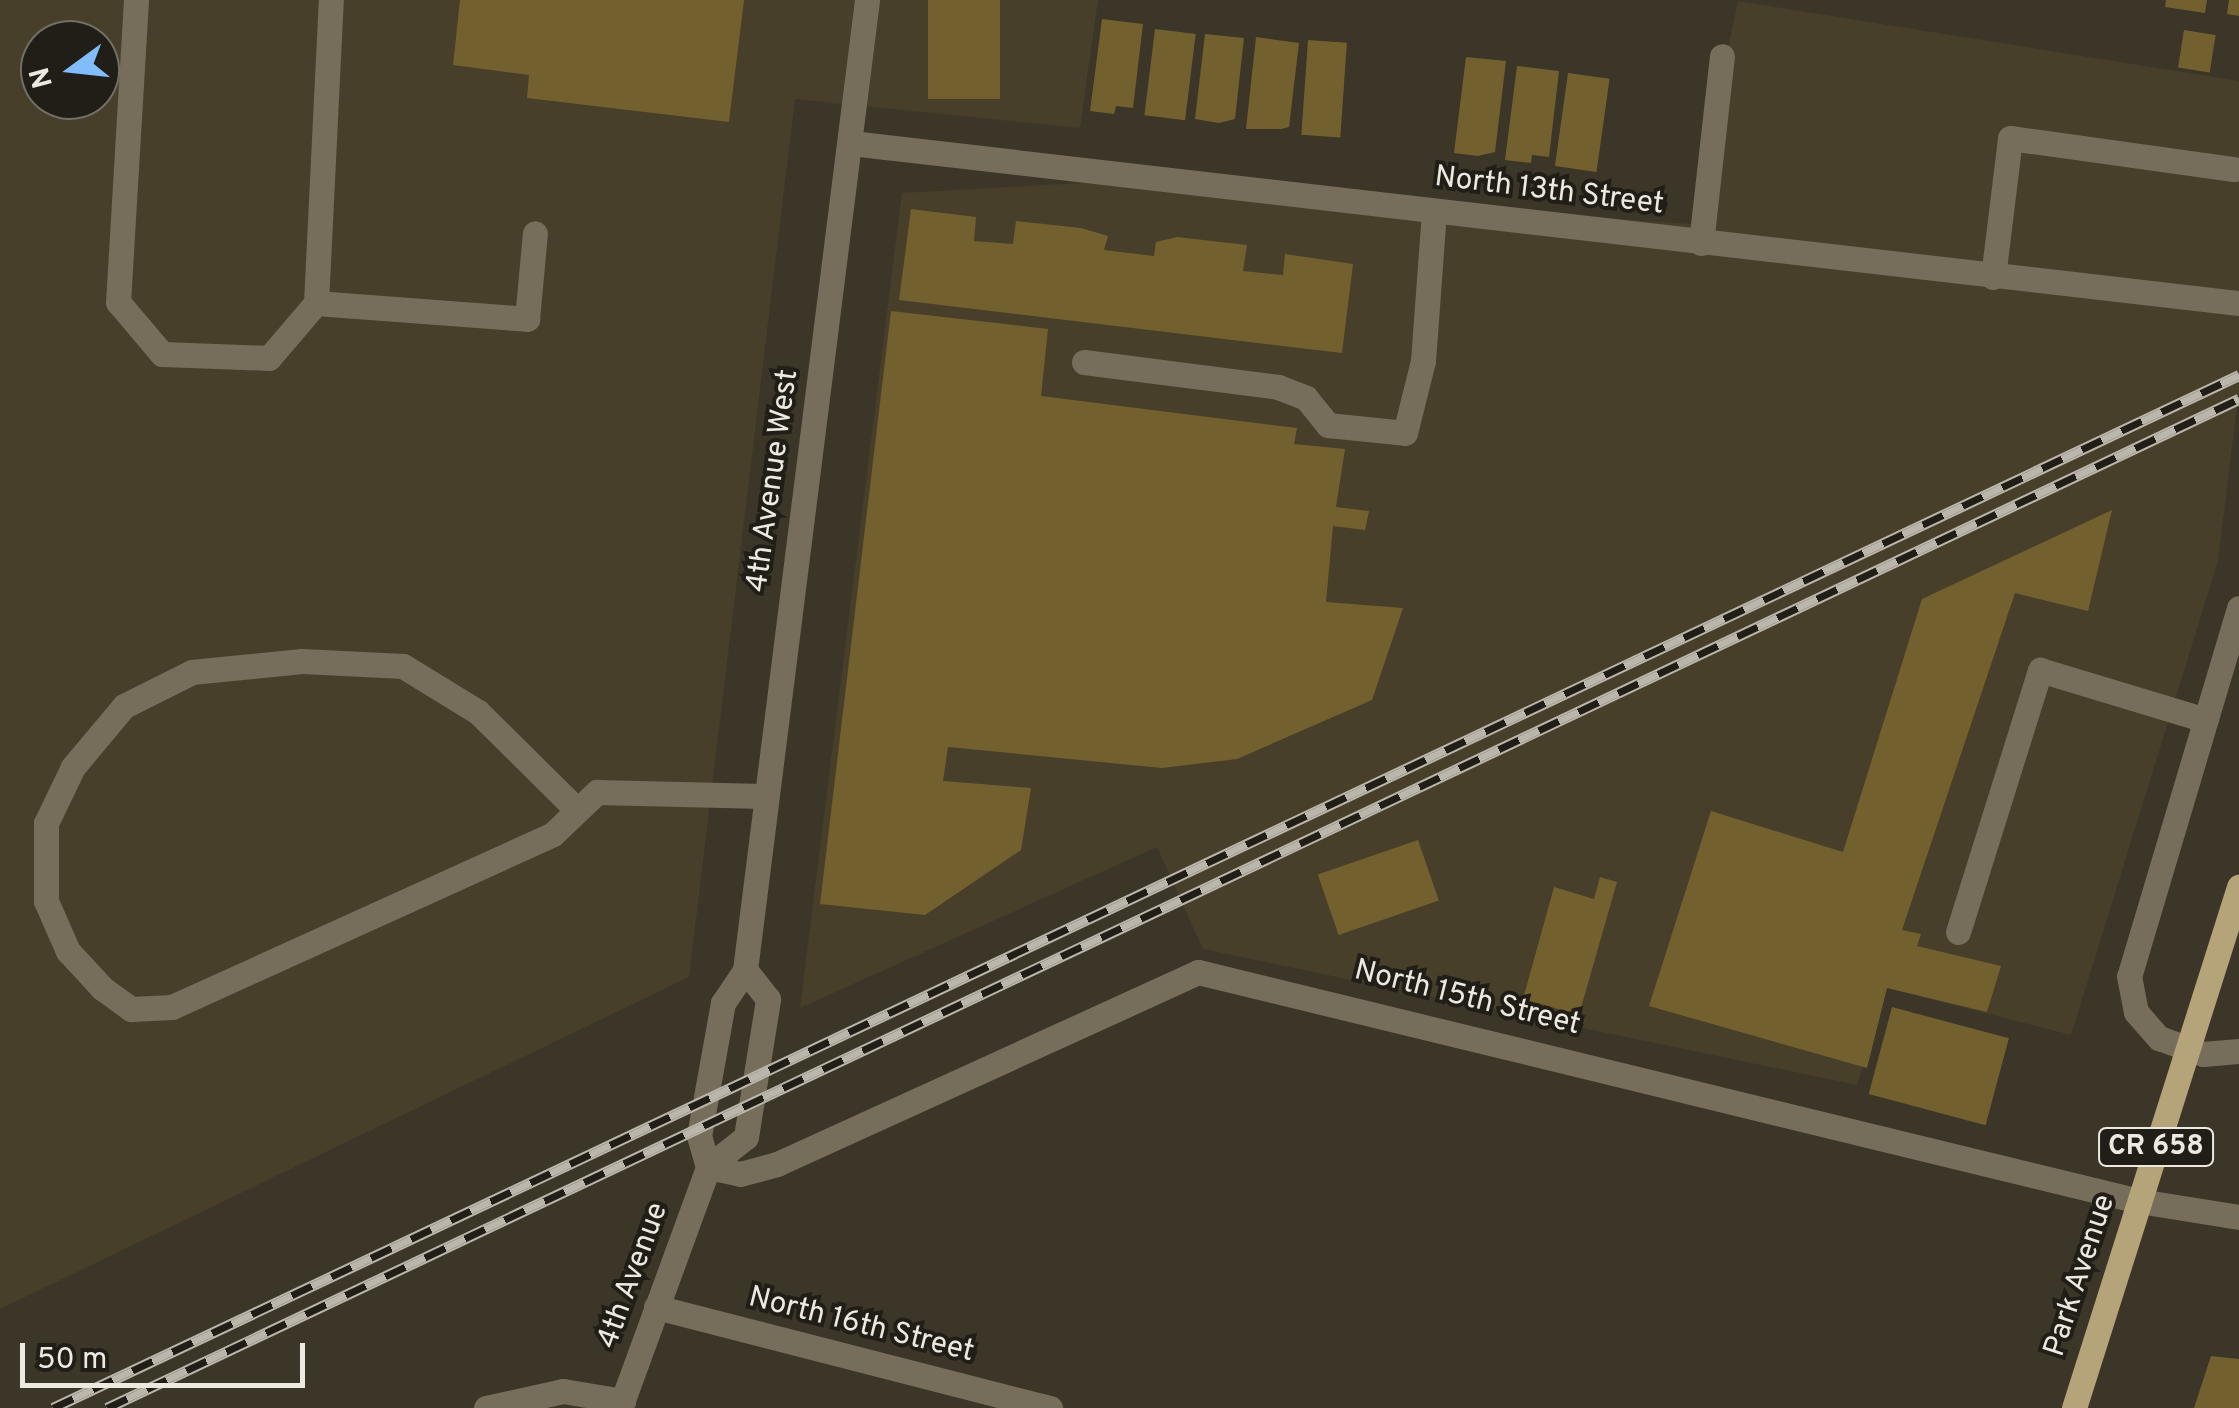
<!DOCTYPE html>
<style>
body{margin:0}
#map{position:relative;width:2239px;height:1408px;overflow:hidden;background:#3c3628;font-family:Overpass,sans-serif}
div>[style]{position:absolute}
.built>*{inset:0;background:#483f2a}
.building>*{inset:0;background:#73602f;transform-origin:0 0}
.minor>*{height:25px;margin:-12.5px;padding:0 12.5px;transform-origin:12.5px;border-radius:12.5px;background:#766e5a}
.major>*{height:25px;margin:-12.5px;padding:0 12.5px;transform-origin:12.5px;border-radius:12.5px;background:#b5a37a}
.rail>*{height:11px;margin-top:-5.5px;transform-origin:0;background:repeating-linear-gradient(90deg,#201e17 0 22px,#bbb6ac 0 44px);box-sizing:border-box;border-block:2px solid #bbb6ac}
span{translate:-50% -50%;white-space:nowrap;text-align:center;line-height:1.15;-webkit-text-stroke:8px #201e17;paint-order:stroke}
.shield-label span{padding:2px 8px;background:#201e17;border:2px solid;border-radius:8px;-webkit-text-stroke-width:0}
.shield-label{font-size:28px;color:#ede9e0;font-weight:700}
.street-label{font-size:30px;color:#ede9e0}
.north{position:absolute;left:20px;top:20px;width:100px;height:100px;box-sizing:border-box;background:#201e17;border:2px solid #726f67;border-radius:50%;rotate:255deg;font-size:28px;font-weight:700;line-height:40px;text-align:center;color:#ede9e0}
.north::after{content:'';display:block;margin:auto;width:35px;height:45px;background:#81bdfa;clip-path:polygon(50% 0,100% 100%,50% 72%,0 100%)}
.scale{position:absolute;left:20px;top:1343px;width:285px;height:45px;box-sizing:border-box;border:5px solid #ede9e0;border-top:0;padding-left:12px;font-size:30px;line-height:35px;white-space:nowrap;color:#ede9e0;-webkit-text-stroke:8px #201e17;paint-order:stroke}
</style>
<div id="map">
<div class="built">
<div style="clip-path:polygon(evenodd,0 0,1098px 0,1080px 128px,795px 99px,689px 977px,0 1309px,0 0,40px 40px,100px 40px,100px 100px,40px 100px,40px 40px)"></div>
<div style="clip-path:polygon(1738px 1px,2239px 81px,2239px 390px,2218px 561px,2071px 1035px,1887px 988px,1857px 1085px,1203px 949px,1157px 847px,800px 1008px,902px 193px,1082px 183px,1691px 224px)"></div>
</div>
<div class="building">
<div style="clip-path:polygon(460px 0,744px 0,729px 122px,527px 98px,529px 75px,453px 65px)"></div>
<div style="left:928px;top:0;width:72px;height:99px"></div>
<div style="clip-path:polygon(2166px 0,2207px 0,2205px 13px,2165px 7px)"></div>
<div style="clip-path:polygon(2229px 0,2239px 0,2239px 16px,2227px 14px)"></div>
<div style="clip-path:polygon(1102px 19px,1143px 24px,1133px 108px,1116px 106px,1114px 114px,1090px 111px)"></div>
<div style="left:1155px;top:29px;width:41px;height:87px;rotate:7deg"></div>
<div style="left:2184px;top:30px;width:32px;height:38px;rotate:9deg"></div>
<div style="clip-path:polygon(1205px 34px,1244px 38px,1235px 119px,1219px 123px,1195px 119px)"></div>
<div style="clip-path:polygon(1256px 37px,1299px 43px,1289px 127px,1281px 129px,1246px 129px)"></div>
<div style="left:1308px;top:40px;width:39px;height:95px;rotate:4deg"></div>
<div style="clip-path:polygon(1466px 57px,1506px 61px,1495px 152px,1478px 156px,1454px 153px)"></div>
<div style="clip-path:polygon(1517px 66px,1559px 71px,1549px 157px,1532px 155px,1531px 163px,1505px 160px)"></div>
<div style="left:1568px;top:73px;width:42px;height:94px;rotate:8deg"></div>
<div style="clip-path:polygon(911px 209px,976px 217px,974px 241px,1013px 244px,1016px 221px,1081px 228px,1108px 236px,1104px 250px,1154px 256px,1156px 242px,1177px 237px,1247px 245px,1243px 271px,1283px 275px,1285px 254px,1353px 264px,1342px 353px,899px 300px)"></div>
<div style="clip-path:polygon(891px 311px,1048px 329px,1041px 396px,1297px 428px,1294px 444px,1345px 449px,1336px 507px,1369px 511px,1365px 530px,1333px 526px,1326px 602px,1403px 608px,1372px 700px,1237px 759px,1162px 768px,948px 747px,943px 781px,1031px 788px,1021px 850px,925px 915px,820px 904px)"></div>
<div style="clip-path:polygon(2112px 510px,2088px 611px,2015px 593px,1902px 930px,1921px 934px,1917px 946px,2001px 966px,1987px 1012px,1887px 988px,1867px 1068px,1649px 1006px,1711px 811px,1843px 852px,1922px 599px)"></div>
<div style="left:1418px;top:840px;width:64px;height:106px;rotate:71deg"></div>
<div style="clip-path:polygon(1600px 877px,1617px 882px,1579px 1015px,1523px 999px,1554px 887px,1594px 899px)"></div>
<div style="left:1892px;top:1007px;width:121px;height:90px;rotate:15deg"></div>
<div style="clip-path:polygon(2211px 1356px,2239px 1359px,2239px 1408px,2194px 1408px)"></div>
</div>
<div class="minor">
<div style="left:136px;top:0;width:303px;rotate:93.4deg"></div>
<div style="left:118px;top:302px;width:68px;rotate:49.8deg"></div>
<div style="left:162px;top:354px;width:107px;rotate:2.1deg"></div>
<div style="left:269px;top:358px;width:72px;rotate:-49.5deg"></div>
<div style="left:316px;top:303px;width:212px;rotate:4.3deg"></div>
<div style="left:527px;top:319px;width:86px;rotate:-84.7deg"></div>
<div style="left:851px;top:143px;width:1397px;rotate:6.58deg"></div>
<div style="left:1701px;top:243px;width:188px;rotate:-83.6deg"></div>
<div style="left:1993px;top:277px;width:140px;rotate:-83deg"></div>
<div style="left:2010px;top:138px;width:226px;rotate:7.9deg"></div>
<div style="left:316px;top:303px;width:303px;rotate:-87.2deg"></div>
<div style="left:1084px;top:362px;width:196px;rotate:7.3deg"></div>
<div style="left:1278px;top:387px;width:30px;rotate:21deg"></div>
<div style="left:1306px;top:398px;width:35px;rotate:51deg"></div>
<div style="left:1328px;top:425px;width:77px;rotate:5.9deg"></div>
<div style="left:1405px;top:433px;width:74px;rotate:-76deg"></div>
<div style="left:1423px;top:361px;width:150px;rotate:-85.8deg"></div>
<div style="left:2239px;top:608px;width:384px;rotate:106.6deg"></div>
<div style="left:2129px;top:976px;width:37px;rotate:79deg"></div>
<div style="left:2136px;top:1012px;width:35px;rotate:49deg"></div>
<div style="left:2159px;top:1038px;width:47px;rotate:20deg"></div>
<div style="left:2203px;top:1054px;width:36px;rotate:-5deg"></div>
<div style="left:573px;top:806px;width:134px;rotate:-135.3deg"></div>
<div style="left:478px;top:712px;width:88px;rotate:-148.5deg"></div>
<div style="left:403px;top:666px;width:101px;rotate:-177.2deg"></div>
<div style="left:302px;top:661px;width:111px;rotate:174.3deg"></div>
<div style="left:192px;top:672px;width:76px;rotate:153.4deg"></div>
<div style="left:124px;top:706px;width:80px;rotate:129.9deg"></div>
<div style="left:73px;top:767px;width:62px;rotate:115.7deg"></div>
<div style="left:46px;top:823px;width:78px;rotate:90deg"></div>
<div style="left:46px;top:901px;width:55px;rotate:66.3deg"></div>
<div style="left:68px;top:951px;width:50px;rotate:47.4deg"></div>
<div style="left:102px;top:988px;width:36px;rotate:36deg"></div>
<div style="left:131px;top:1009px;width:41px;rotate:-2.8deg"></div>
<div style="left:172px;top:1007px;width:418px;rotate:-24.4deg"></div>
<div style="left:553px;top:834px;width:61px;rotate:-43.7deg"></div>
<div style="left:597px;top:792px;width:168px;rotate:1.4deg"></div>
<div style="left:1958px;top:932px;width:275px;rotate:-72.6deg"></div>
<div style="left:2040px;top:670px;width:173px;rotate:16.8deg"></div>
<div style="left:708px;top:1167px;width:33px;rotate:12deg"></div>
<div style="left:740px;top:1174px;width:38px;rotate:-15deg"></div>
<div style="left:777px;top:1164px;width:463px;rotate:-24.5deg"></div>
<div style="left:1198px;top:972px;width:968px;rotate:13.68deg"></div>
<div style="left:2139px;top:1201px;width:101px;rotate:9.1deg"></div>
<div style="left:708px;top:1167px;width:32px;rotate:-106deg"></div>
<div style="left:699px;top:1136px;width:135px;rotate:-79.8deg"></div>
<div style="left:723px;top:1003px;width:40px;rotate:-56deg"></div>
<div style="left:745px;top:970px;width:978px;rotate:-82.83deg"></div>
<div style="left:656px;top:1307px;width:407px;rotate:14.4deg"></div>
<div style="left:486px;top:1408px;width:79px;rotate:-12.4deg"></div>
<div style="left:563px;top:1391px;width:61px;rotate:9.5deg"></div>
<div style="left:620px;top:1408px;width:257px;rotate:-69.9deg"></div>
<div style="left:708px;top:1167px;width:48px;rotate:-38.3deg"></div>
<div style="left:746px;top:1137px;width:140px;rotate:-80.9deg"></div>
<div style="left:768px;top:999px;width:37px;rotate:-128deg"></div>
</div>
<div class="major">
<div style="left:2074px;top:1408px;width:547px;rotate:-72.43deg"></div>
</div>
<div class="rail">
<div style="left:53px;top:1408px;width:2418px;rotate:-25.29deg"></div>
<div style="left:107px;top:1408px;width:2359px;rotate:-25.33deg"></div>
</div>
<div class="shield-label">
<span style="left:2156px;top:1147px">CR 658</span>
</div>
<div class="street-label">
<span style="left:1549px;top:192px;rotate:7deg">North 13th Street</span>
<span style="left:774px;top:481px;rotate:-82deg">4th Avenue West</span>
<span style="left:1467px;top:999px;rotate:14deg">North 15th Street</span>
<span style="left:634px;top:1276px;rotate:-70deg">4th Avenue</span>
<span style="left:2081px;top:1276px;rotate:-72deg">Park Avenue</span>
<span style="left:861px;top:1326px;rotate:14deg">North 16th Street</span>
</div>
<div class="north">N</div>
<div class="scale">50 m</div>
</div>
